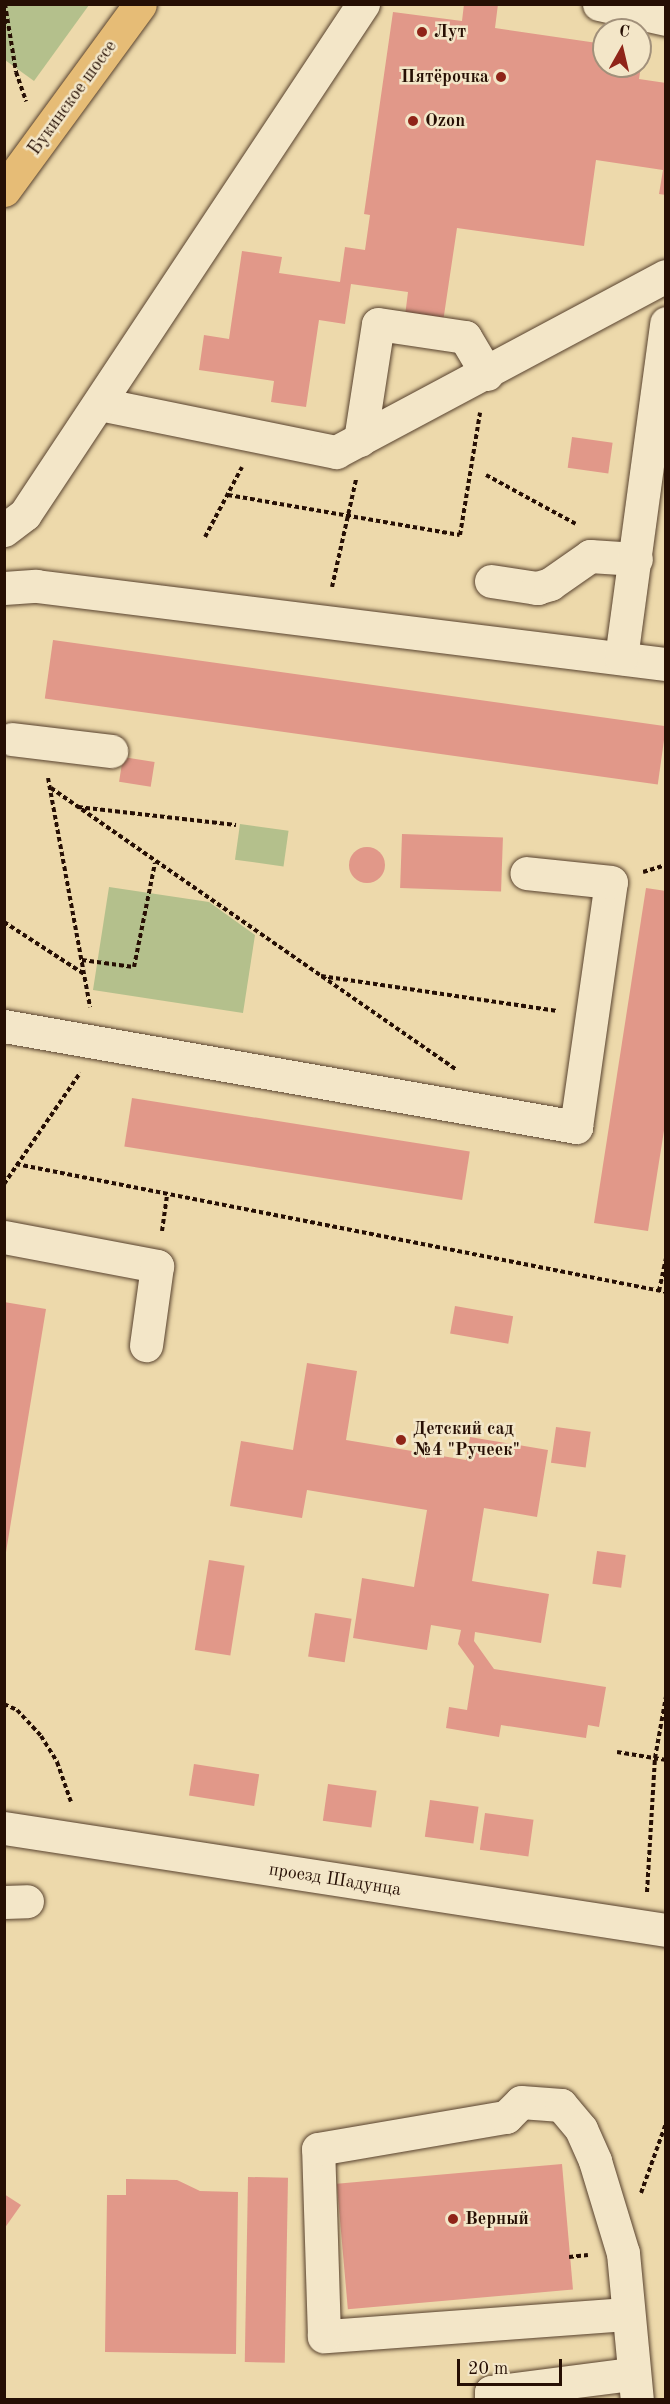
<!DOCTYPE html>
<meta charset="utf-8">
<style>
body{margin:0}
#map{position:relative;width:670px;height:2404px;overflow:hidden;background:#edd9ab;font-family:"Old Standard TT",serif}
div>[style]{position:absolute}
.green>*{inset:0;background:#b4c08c;transform-origin:0 0}
.building>*{inset:0;background:#e19889;transform-origin:0 0}
.round{border-radius:50%}
.path>*{height:4px;margin-top:-2px;transform-origin:0;background:repeating-linear-gradient(90deg,#260f04 0 4.5px,transparent 0 7.5px)}
.roads{filter:drop-shadow(0 0 2px #58422e) drop-shadow(0 0 2px #58422e)}
.minor>*{height:33px;margin:-16.5px;padding:0 16.5px;transform-origin:16.5px;border-radius:16.5px;background:#f3e6c8}
.major>*{height:33px;margin:-16.5px;padding:0 16.5px;transform-origin:16.5px;border-radius:16.5px;background:#e6bc76}
.dots>*{width:16px;height:16px;translate:-50% -50%;box-sizing:border-box;border:3px solid #f3e6c8;border-radius:50%}
span{translate:-50% -50%;white-space:nowrap;text-align:center;line-height:1.15;-webkit-text-stroke:5px #f3e6c8;paint-order:stroke}
.poi-label{font-size:18px;color:#260f04;font-weight:700}
.left{translate:0 -50%;text-align:left}
.right{translate:-100% -50%;text-align:right}
.street-label{font-size:18px;color:#260f04}
.frame{position:absolute;inset:0;border:6px solid #260f04;pointer-events:none}
.north{position:absolute;left:592px;top:18px;width:60px;height:60px;box-sizing:border-box;background:#f3e6c8;border:2px solid #a1907a;border-radius:50%;rotate:8deg;font-size:16px;font-weight:700;line-height:24px;text-align:center;color:#260f04}
.north::after{content:'';display:block;margin:auto;width:21px;height:27px;background:#8f2418;clip-path:polygon(50% 0,100% 100%,50% 72%,0 100%)}
.scale{position:absolute;left:457px;top:2359px;width:105px;height:27px;box-sizing:border-box;border:3px solid #260f04;border-top:0;padding-left:8px;font-size:18px;line-height:21px;white-space:nowrap;color:#260f04;-webkit-text-stroke:4px #f3e6c8;paint-order:stroke}
</style>
<div id="map">
<div class="green">
<div style="clip-path:polygon(5px 4px,89px 4px,89px 5px,34px 81px,5px 60px)"></div>
<div style="left:240px;top:824px;width:49px;height:36px;rotate:8deg"></div>
<div style="clip-path:polygon(109px 887px,209px 902px,255px 935px,243px 1013px,93px 990px)"></div>
</div>
<div class="building">
<div style="clip-path:polygon(464px 4px,498px 4px,495px 28px,604px 44px,604px 66px,641px 66px,639px 79px,666px 83px,666px 195px,659px 194px,663px 170px,596px 160px,584px 246px,457px 228px,443px 322px,405px 316px,408px 292px,351px 284px,345px 324px,319px 320px,306px 407px,271px 402px,274px 381px,199px 370px,204px 335px,229px 339px,242px 251px,282px 257px,279px 273px,340px 282px,345px 247px,365px 250px,370px 215px,364px 214px,393px 12px,462px 21px)"></div>
<div style="left:572px;top:437px;width:41px;height:31px;rotate:8deg"></div>
<div style="left:53px;top:640px;width:619px;height:59px;rotate:8deg"></div>
<div style="left:123px;top:757px;width:32px;height:25px;rotate:9deg"></div>
<div style="left:402px;top:834px;width:101px;height:54px;rotate:2deg"></div>
<div class="round" style="left:349px;top:847px;width:36px;height:36px"></div>
<div style="clip-path:polygon(646px 888px,666px 891px,666px 1118px,648px 1231px,594px 1223px)"></div>
<div style="left:132px;top:1098px;width:342px;height:49px;rotate:9deg"></div>
<div style="clip-path:polygon(4px 1302px,46px 1309px,6px 1552px,4px 1552px)"></div>
<div style="left:455px;top:1306px;width:59px;height:28px;rotate:10deg"></div>
<div style="clip-path:polygon(307px 1363px,357px 1371px,346px 1440px,466px 1460px,470px 1437px,548px 1450px,537px 1517px,484px 1508px,472px 1581px,549px 1594px,541px 1643px,475px 1632px,474px 1641px,494px 1669px,606px 1687px,599px 1727px,588px 1725px,586px 1738px,501px 1725px,499px 1737px,446px 1728px,449px 1707px,467px 1710px,474px 1666px,458px 1644px,461px 1630px,431px 1625px,427px 1650px,353px 1638px,362px 1578px,414px 1587px,427px 1510px,307px 1490px,302px 1518px,230px 1506px,241px 1441px,293px 1450px)"></div>
<div style="left:556px;top:1427px;width:35px;height:36px;rotate:8deg"></div>
<div style="left:597px;top:1551px;width:29px;height:33px;rotate:8deg"></div>
<div style="left:209px;top:1560px;width:36px;height:91px;rotate:9deg"></div>
<div style="left:315px;top:1613px;width:37px;height:44px;rotate:9deg"></div>
<div style="left:194px;top:1764px;width:66px;height:32px;rotate:9deg"></div>
<div style="left:328px;top:1784px;width:49px;height:37px;rotate:8deg"></div>
<div style="left:430px;top:1800px;width:49px;height:37px;rotate:8deg"></div>
<div style="left:485px;top:1813px;width:49px;height:37px;rotate:8deg"></div>
<div style="left:562px;top:2164px;width:126px;height:226px;rotate:85deg"></div>
<div style="left:248px;top:2177px;width:40px;height:185px;rotate:1deg"></div>
<div style="clip-path:polygon(126px 2179px,177px 2180px,200px 2191px,238px 2192px,236px 2354px,105px 2352px,107px 2195px,126px 2195px)"></div>
<div style="clip-path:polygon(4px 2194px,21px 2205px,4px 2229px)"></div>
</div>
<div class="path">
<div style="left:5px;top:4px;width:69px;rotate:80.8deg"></div>
<div style="left:16px;top:72px;width:31px;rotate:71deg"></div>
<div style="left:486px;top:475px;width:102px;rotate:28.6deg"></div>
<div style="left:228px;top:495px;width:235px;rotate:9.8deg"></div>
<div style="left:460px;top:535px;width:124px;rotate:-80.7deg"></div>
<div style="left:205px;top:537px;width:79px;rotate:-62.1deg"></div>
<div style="left:332px;top:587px;width:110px;rotate:-77.4deg"></div>
<div style="left:48px;top:778px;width:233px;rotate:79.6deg"></div>
<div style="left:51px;top:788px;width:494px;rotate:34.8deg"></div>
<div style="left:78px;top:807px;width:159px;rotate:6.5deg"></div>
<div style="left:643px;top:872px;width:24px;rotate:-17deg"></div>
<div style="left:4px;top:922px;width:95px;rotate:33deg"></div>
<div style="left:82px;top:960px;width:52px;rotate:7.7deg"></div>
<div style="left:134px;top:967px;width:106px;rotate:-78.6deg"></div>
<div style="left:321px;top:976px;width:239px;rotate:8.4deg"></div>
<div style="left:16px;top:1164px;width:662px;rotate:11.14deg"></div>
<div style="left:4px;top:1184px;width:135px;rotate:-55.6deg"></div>
<div style="left:162px;top:1231px;width:37px;rotate:-82deg"></div>
<div style="left:659px;top:1291px;width:33px;rotate:-78deg"></div>
<div style="left:4px;top:1704px;width:14px;rotate:25deg"></div>
<div style="left:17px;top:1710px;width:35px;rotate:47deg"></div>
<div style="left:41px;top:1736px;width:31px;rotate:58deg"></div>
<div style="left:57px;top:1762px;width:42px;rotate:70.7deg"></div>
<div style="left:617px;top:1752px;width:50px;rotate:9.3deg"></div>
<div style="left:647px;top:1892px;width:134px;rotate:-86.6deg"></div>
<div style="left:655px;top:1758px;width:63px;rotate:-79.9deg"></div>
<div style="left:641px;top:2193px;width:74px;rotate:-70.3deg"></div>
<div style="left:569px;top:2257px;width:19px;rotate:-6deg"></div>
</div>
<div class="roads">
<div class="minor">
<div style="left:599px;top:4px;width:69px;rotate:12.6deg"></div>
<div style="left:100px;top:404px;width:241px;rotate:11.5deg"></div>
<div style="left:336px;top:452px;width:374px;rotate:-28.1deg"></div>
<div style="left:360px;top:440px;width:117px;rotate:-81.2deg"></div>
<div style="left:378px;top:324px;width:88px;rotate:8.5deg"></div>
<div style="left:465px;top:337px;width:43px;rotate:59.3deg"></div>
<div style="left:4px;top:530px;width:26px;rotate:-37deg"></div>
<div style="left:25px;top:514px;width:612px;rotate:-56.47deg"></div>
<div style="left:491px;top:581px;width:47px;rotate:8.7deg"></div>
<div style="left:537px;top:588px;width:14px;rotate:-17deg"></div>
<div style="left:550px;top:584px;width:49px;rotate:-35deg"></div>
<div style="left:590px;top:556px;width:46px;rotate:3.7deg"></div>
<div style="left:4px;top:588px;width:32px;rotate:-4deg"></div>
<div style="left:36px;top:586px;width:635px;rotate:7.06deg"></div>
<div style="left:621px;top:658px;width:338px;rotate:-82.3deg"></div>
<div style="left:12px;top:739px;width:100px;rotate:6.9deg"></div>
<div style="left:4px;top:1026px;width:581px;rotate:10.01deg"></div>
<div style="left:576px;top:1127px;width:247px;rotate:-81.9deg"></div>
<div style="left:611px;top:882px;width:85px;rotate:-174deg"></div>
<div style="left:4px;top:1237px;width:156px;rotate:10.7deg"></div>
<div style="left:157px;top:1266px;width:80px;rotate:97.9deg"></div>
<div style="left:4px;top:1828px;width:670px;rotate:8.76deg"></div>
<div style="left:4px;top:1902px;width:23px;rotate:-2deg"></div>
<div style="left:627px;top:2314px;width:304px;rotate:175.8deg"></div>
<div style="left:324px;top:2336px;width:187px;rotate:-91.8deg"></div>
<div style="left:318px;top:2149px;width:191px;rotate:-9.7deg"></div>
<div style="left:506px;top:2117px;width:21px;rotate:-45deg"></div>
<div style="left:521px;top:2102px;width:40px;rotate:4.3deg"></div>
<div style="left:561px;top:2105px;width:31px;rotate:50deg"></div>
<div style="left:581px;top:2129px;width:35px;rotate:66deg"></div>
<div style="left:595px;top:2161px;width:96px;rotate:73.1deg"></div>
<div style="left:623px;top:2253px;width:148px;rotate:84.6deg"></div>
<div style="left:491px;top:2400px;width:8px;rotate:-90deg"></div>
<div style="left:491px;top:2392px;width:142px;rotate:-7.3deg"></div>
</div>
<div class="major">
<div style="left:4px;top:190px;width:230px;rotate:-53.8deg"></div>
</div>
</div>
<div class="dots">
<div style="left:422px;top:32px;background:#8f2418"></div>
<div style="left:501px;top:77px;background:#8f2418"></div>
<div style="left:413px;top:121px;background:#8f2418"></div>
<div style="left:401px;top:1440px;background:#8f2418"></div>
<div style="left:453px;top:2219px;background:#8f2418"></div>
</div>
<div class="poi-label">
<span class="left" style="left:434px;top:32px">Лут</span>
<span class="right" style="left:489px;top:77px">Пятёрочка</span>
<span class="left" style="left:425px;top:121px">Ozon</span>
<span class="left" style="left:413px;top:1440px">Детский сад<br>№4 "Ручеек"</span>
<span class="left" style="left:465px;top:2219px">Верный</span>
</div>
<div class="street-label">
<span style="left:73px;top:98px;rotate:-54deg">Букинское шоссе</span>
<span style="left:335px;top:1880px;rotate:9deg">проезд Шадунца</span>
</div>
<div class="frame"></div>
<div class="north">С</div>
<div class="scale">20 m</div>
</div>
